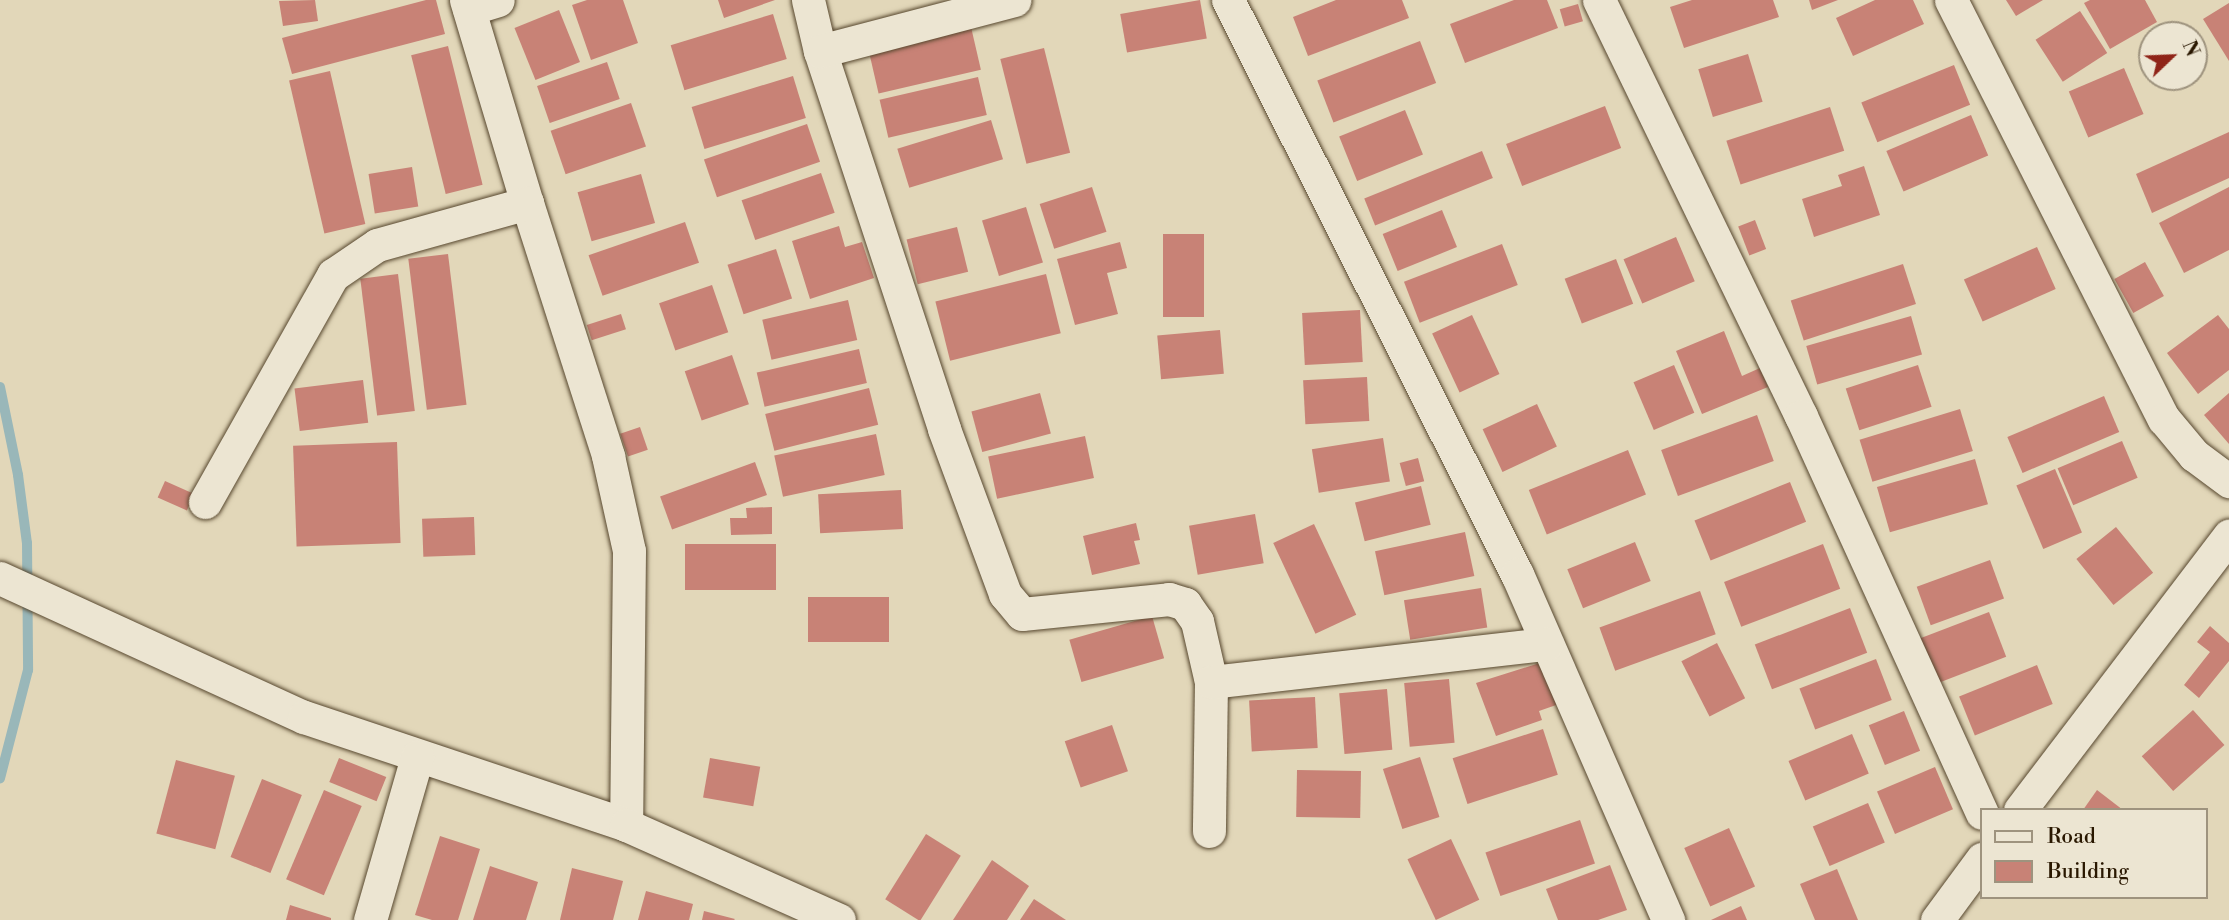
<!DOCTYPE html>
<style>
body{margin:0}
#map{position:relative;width:2229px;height:920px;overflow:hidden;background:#e2d7b9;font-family:"Libre Bodoni",serif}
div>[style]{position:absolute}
.stream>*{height:10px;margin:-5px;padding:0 5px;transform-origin:5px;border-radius:5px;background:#99b7b9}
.building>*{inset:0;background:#c88276;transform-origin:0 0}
.roads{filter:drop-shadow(0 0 2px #57472e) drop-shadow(0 0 2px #57472e)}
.minor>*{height:33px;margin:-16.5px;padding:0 16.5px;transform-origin:16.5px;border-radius:16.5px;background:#ece5d2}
span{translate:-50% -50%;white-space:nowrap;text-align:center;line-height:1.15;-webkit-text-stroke:7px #ece5d2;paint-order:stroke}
.legend{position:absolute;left:1980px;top:808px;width:228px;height:91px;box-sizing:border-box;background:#ece5d2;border:2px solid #9e937e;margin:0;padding:9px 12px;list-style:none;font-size:21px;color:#291700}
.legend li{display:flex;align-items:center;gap:14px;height:35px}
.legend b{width:35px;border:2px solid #9e937e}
.north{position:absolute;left:2138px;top:21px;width:70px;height:70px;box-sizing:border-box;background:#ece5d2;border:2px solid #9e937e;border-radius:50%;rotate:67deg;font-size:19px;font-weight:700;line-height:28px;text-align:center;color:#291700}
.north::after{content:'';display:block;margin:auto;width:24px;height:32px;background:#8f2418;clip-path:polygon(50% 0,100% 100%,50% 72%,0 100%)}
</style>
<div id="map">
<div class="stream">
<div style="left:0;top:387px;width:90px;rotate:78.4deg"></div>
<div style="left:18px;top:475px;width:69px;rotate:82.5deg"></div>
<div style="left:27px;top:543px;width:127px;rotate:89.5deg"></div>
<div style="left:28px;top:670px;width:112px;rotate:104.5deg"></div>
</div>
<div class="building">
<div style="clip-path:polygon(315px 0,318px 21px,283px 26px,279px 1px)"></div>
<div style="clip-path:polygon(426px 0,436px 0,445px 34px,292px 74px,282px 38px)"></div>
<div style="clip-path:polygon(587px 0,623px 0,638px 43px,591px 60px,572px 5px)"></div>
<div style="clip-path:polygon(718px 0,775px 0,724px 18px)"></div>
<div style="left:1200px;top:0;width:39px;height:81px;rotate:80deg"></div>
<div style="clip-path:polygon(1336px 0,1402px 0,1409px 18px,1308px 56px,1293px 17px)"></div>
<div style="clip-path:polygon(1514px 0,1547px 0,1558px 28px,1465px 63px,1450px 24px)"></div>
<div style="clip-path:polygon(1692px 0,1773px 0,1779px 17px,1684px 48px,1670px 7px)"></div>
<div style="clip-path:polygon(1809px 0,1838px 0,1812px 10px)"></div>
<div style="clip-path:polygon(1875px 0,1913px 0,1924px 24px,1853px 56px,1836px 18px)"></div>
<div style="clip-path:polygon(2006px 0,2043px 0,2016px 16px)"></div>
<div style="clip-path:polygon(2090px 0,2145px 0,2157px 22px,2110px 49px,2084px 3px)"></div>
<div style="clip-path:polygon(2229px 3px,2229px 61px,2203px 19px)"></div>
<div style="left:1578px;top:4px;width:18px;height:19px;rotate:74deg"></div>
<div style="left:559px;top:10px;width:56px;height:48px;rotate:68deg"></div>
<div style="left:2080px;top:11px;width:50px;height:53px;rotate:57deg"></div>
<div style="left:773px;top:14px;width:47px;height:107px;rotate:73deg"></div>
<div style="left:971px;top:27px;width:44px;height:105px;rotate:77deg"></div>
<div style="left:1420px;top:41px;width:45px;height:110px;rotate:69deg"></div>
<div style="left:448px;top:46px;width:143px;height:38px;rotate:76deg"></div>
<div style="left:1044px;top:48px;width:108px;height:45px;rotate:76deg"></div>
<div style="left:1748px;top:54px;width:50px;height:52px;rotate:73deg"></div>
<div style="left:607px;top:62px;width:39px;height:74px;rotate:71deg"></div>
<div style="left:1954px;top:65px;width:43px;height:100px;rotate:68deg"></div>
<div style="left:2124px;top:68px;width:50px;height:60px;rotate:67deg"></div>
<div style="left:330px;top:71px;width:157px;height:42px;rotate:77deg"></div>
<div style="left:793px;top:76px;width:44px;height:106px;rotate:73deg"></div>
<div style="left:978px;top:77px;width:39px;height:101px;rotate:77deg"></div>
<div style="left:631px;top:103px;width:46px;height:85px;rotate:71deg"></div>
<div style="left:1605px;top:106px;width:45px;height:106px;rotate:69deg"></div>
<div style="left:1830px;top:107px;width:46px;height:109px;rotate:72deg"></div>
<div style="left:1405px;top:110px;width:48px;height:71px;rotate:68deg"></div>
<div style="left:1971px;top:115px;width:44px;height:92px;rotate:67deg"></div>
<div style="left:991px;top:120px;width:41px;height:98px;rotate:73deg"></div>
<div style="left:807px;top:124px;width:40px;height:109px;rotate:71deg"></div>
<div style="clip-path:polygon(2229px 132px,2229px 178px,2152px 213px,2136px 174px)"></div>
<div style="left:1482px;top:151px;width:29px;height:127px;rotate:68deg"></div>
<div style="clip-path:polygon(1864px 166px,1880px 215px,1814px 237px,1802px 199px,1842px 186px,1838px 175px)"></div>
<div style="left:412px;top:167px;width:40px;height:44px;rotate:81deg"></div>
<div style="left:821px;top:173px;width:42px;height:84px;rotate:71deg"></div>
<div style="left:641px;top:174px;width:51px;height:66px;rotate:74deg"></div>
<div style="left:1092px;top:187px;width:47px;height:55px;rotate:72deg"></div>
<div style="clip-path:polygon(2229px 187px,2229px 250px,2184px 273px,2159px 223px)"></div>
<div style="left:1026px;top:207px;width:58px;height:46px;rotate:73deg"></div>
<div style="left:1442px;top:210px;width:40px;height:64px;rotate:68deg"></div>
<div style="left:1755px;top:220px;width:31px;height:18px;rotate:69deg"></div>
<div style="left:685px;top:222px;width:43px;height:102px;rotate:71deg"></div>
<div style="clip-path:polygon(839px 226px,845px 247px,862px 242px,874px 278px,810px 299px,792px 241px)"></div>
<div style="left:957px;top:227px;width:46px;height:52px;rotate:76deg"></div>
<div style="left:1163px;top:234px;width:41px;height:83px"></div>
<div style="left:1676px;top:237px;width:48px;height:57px;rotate:67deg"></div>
<div style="clip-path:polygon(1120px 242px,1127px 268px,1107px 273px,1118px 314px,1075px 325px,1057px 259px)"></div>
<div style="left:1502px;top:244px;width:44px;height:105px;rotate:69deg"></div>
<div style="left:2037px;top:247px;width:46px;height:80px;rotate:66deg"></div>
<div style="left:776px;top:249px;width:52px;height:51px;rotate:72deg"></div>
<div style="left:448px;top:254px;width:152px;height:40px;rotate:83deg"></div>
<div style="left:1616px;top:259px;width:48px;height:55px;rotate:69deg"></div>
<div style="left:2145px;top:262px;width:39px;height:35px;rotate:61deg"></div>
<div style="left:1903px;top:264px;width:42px;height:118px;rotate:72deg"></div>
<div style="left:398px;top:274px;width:138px;height:38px;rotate:83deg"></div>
<div style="left:1046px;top:274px;width:61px;height:114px;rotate:76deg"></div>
<div style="left:712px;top:285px;width:50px;height:56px;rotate:71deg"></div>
<div style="left:848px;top:300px;width:41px;height:88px;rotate:77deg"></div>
<div style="left:1360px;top:310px;width:52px;height:58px;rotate:87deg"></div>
<div style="left:621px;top:314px;width:16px;height:36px;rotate:72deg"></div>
<div style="left:1472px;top:315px;width:65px;height:44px;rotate:65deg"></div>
<div style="clip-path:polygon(2218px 315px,2229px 329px,2229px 370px,2198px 394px,2167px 353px)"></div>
<div style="left:1911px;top:316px;width:40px;height:109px;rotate:74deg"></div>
<div style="left:1220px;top:330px;width:44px;height:63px;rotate:85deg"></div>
<div style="clip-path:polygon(1724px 331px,1742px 376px,1760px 368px,1768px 387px,1702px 414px,1676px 351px)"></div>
<div style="left:859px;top:349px;width:35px;height:105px;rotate:77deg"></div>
<div style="left:732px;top:355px;width:52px;height:50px;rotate:71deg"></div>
<div style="left:1674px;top:365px;width:52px;height:44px;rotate:67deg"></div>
<div style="left:1918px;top:365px;width:44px;height:76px;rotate:72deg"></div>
<div style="left:1367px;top:377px;width:44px;height:64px;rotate:87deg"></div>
<div style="left:363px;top:380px;width:43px;height:69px;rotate:83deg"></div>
<div style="left:869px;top:388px;width:38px;height:107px;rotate:76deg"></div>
<div style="left:1040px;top:393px;width:42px;height:71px;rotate:75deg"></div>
<div style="clip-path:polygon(2229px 393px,2229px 444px,2204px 415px)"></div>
<div style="left:2104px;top:396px;width:39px;height:105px;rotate:67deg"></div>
<div style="left:1537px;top:404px;width:47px;height:60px;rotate:65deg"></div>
<div style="left:1960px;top:409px;width:44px;height:105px;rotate:73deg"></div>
<div style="left:1757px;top:415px;width:49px;height:102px;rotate:70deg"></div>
<div style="left:640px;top:427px;width:24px;height:21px;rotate:71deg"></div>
<div style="left:876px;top:434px;width:42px;height:104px;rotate:78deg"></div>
<div style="left:1085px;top:436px;width:43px;height:99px;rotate:78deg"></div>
<div style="left:1383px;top:438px;width:44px;height:72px;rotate:81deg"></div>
<div style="left:2122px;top:441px;width:40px;height:70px;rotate:67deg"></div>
<div style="left:397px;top:442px;width:101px;height:104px;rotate:88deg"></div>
<div style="left:1628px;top:450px;width:48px;height:107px;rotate:68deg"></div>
<div style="left:1418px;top:458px;width:24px;height:19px;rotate:75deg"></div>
<div style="left:1975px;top:459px;width:47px;height:102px;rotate:74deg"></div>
<div style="left:755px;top:462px;width:35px;height:101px;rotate:70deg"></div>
<div style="left:2055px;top:469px;width:69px;height:42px;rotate:67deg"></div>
<div style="left:165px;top:481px;width:32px;height:18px;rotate:24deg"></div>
<div style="left:1790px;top:482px;width:43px;height:103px;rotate:68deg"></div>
<div style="left:1421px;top:486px;width:40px;height:68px;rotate:76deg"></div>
<div style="left:901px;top:490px;width:39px;height:83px;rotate:87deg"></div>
<div style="clip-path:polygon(772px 507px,772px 534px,731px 535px,730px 518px,747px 518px,746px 508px)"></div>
<div style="left:1255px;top:514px;width:50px;height:67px;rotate:80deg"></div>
<div style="left:474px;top:517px;width:38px;height:52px;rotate:88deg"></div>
<div style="clip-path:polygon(1136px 523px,1140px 540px,1134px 541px,1140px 564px,1092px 575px,1083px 536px)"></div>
<div style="left:1314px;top:524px;width:100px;height:45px;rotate:65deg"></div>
<div style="left:2116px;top:527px;width:59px;height:51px;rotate:51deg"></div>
<div style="left:1465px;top:532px;width:45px;height:92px;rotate:78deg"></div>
<div style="left:1635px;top:542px;width:42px;height:73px;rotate:68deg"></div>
<div style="left:776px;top:544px;width:46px;height:91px;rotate:90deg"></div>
<div style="left:1823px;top:544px;width:48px;height:106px;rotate:69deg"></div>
<div style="left:1990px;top:560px;width:41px;height:78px;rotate:70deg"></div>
<div style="left:1481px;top:588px;width:40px;height:78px;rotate:81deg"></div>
<div style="left:1700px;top:591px;width:46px;height:107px;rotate:70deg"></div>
<div style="left:808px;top:597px;width:81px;height:45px"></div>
<div style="left:1850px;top:608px;width:48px;height:102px;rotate:69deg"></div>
<div style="left:1989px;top:612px;width:48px;height:77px;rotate:69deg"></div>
<div style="left:1152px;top:616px;width:44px;height:86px;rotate:74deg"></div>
<div style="clip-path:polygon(2210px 626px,2229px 643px,2229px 661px,2199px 698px,2184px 685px,2210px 652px,2197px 642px)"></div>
<div style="left:1717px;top:643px;width:62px;height:40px;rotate:63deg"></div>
<div style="left:1876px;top:659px;width:44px;height:82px;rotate:69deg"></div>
<div style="clip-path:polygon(1543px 662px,1559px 704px,1539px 711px,1542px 720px,1496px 736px,1476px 683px)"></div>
<div style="left:2037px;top:665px;width:42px;height:84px;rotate:68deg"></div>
<div style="left:1449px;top:679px;width:64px;height:45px;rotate:85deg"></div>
<div style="left:1387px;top:689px;width:61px;height:48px;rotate:85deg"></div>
<div style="left:1315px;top:697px;width:51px;height:66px;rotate:87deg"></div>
<div style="left:2193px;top:710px;width:47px;height:69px;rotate:48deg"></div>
<div style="left:1904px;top:711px;width:43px;height:38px;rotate:68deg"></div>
<div style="left:1112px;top:725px;width:49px;height:50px;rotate:71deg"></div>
<div style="left:1543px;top:729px;width:48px;height:95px;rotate:72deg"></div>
<div style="left:1852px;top:734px;width:43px;height:69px;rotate:67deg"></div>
<div style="left:1420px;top:757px;width:63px;height:39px;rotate:72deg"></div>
<div style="left:339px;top:758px;width:51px;height:26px;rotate:22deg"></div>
<div style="left:710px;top:758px;width:51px;height:40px;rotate:10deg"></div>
<div style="left:176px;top:760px;width:61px;height:76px;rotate:15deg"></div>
<div style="left:1935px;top:767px;width:46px;height:63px;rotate:67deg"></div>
<div style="left:1297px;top:770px;width:64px;height:47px;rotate:1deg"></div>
<div style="left:262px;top:779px;width:43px;height:84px;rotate:22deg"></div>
<div style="left:324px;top:790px;width:41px;height:97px;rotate:23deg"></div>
<div style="clip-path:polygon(2097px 790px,2123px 810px,2083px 810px)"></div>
<div style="left:1868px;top:803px;width:43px;height:60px;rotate:67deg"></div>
<div style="left:1580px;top:820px;width:46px;height:100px;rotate:71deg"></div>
<div style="left:1729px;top:828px;width:64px;height:49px;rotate:66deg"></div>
<div style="left:926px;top:834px;width:41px;height:77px;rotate:32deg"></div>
<div style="clip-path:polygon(440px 836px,480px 849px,458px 920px,432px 920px,415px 915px)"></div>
<div style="left:1451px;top:839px;width:67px;height:48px;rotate:65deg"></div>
<div style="clip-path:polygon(992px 860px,1029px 886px,1007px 920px,953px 920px)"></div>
<div style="clip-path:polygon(1610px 865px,1627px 910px,1598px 920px,1558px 920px,1546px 889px)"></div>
<div style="clip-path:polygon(490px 866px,538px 882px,526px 920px,473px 920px)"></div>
<div style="clip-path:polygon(572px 868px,623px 881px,613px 920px,560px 920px)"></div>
<div style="clip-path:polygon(1837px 869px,1858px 920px,1815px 920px,1800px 884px)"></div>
<div style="clip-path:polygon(646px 891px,693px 904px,689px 920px,638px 920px)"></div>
<div style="clip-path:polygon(1034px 899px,1066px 920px,1020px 920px)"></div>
<div style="clip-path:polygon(290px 905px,331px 918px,331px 920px,286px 920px)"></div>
<div style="clip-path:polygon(1741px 906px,1747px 920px,1711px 920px)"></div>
<div style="clip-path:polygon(704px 911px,735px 919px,734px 920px,702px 920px)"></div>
</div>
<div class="roads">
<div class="minor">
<div style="left:466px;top:0;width:212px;rotate:73.3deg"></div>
<div style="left:527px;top:203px;width:266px;rotate:72.2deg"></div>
<div style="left:608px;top:456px;width:97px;rotate:77.5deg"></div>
<div style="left:629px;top:551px;width:274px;rotate:90.6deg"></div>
<div style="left:808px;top:0;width:52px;rotate:76.8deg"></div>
<div style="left:820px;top:51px;width:398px;rotate:71.8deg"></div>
<div style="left:944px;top:429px;width:176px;rotate:69.7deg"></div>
<div style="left:1005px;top:594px;width:26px;rotate:50deg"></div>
<div style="left:1022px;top:614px;width:148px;rotate:-5.8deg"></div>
<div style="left:1169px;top:599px;width:17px;rotate:17deg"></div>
<div style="left:1185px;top:604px;width:21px;rotate:55deg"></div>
<div style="left:1197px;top:621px;width:63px;rotate:77.1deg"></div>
<div style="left:1211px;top:682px;width:149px;rotate:90.8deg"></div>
<div style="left:1228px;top:0;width:643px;rotate:63.28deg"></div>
<div style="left:1517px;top:574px;width:378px;rotate:66.4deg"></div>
<div style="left:1599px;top:0;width:462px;rotate:64.1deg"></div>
<div style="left:1801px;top:416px;width:436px;rotate:65.5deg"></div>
<div style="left:1951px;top:0;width:470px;rotate:63.1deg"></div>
<div style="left:2164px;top:419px;width:47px;rotate:50.2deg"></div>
<div style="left:2194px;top:455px;width:44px;rotate:36.6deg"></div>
<div style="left:469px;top:9px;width:30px;rotate:-17deg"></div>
<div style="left:820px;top:51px;width:201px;rotate:-14.7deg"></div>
<div style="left:205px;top:502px;width:261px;rotate:-60.6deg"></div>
<div style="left:333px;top:275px;width:53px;rotate:-34.3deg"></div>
<div style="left:377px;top:245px;width:156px;rotate:-15.6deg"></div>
<div style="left:0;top:578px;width:334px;rotate:24.6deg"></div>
<div style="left:304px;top:717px;width:340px;rotate:18.5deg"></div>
<div style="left:626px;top:825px;width:233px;rotate:24deg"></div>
<div style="left:1211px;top:682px;width:338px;rotate:-6.5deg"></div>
<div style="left:2020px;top:810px;width:345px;rotate:-52.7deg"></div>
<div style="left:370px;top:920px;width:170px;rotate:-73.9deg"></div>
<div style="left:1937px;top:920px;width:76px;rotate:-53.6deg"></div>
</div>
</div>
<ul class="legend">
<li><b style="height:9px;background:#ece5d2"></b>Road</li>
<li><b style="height:19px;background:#c88276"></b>Building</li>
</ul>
<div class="north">N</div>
</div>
